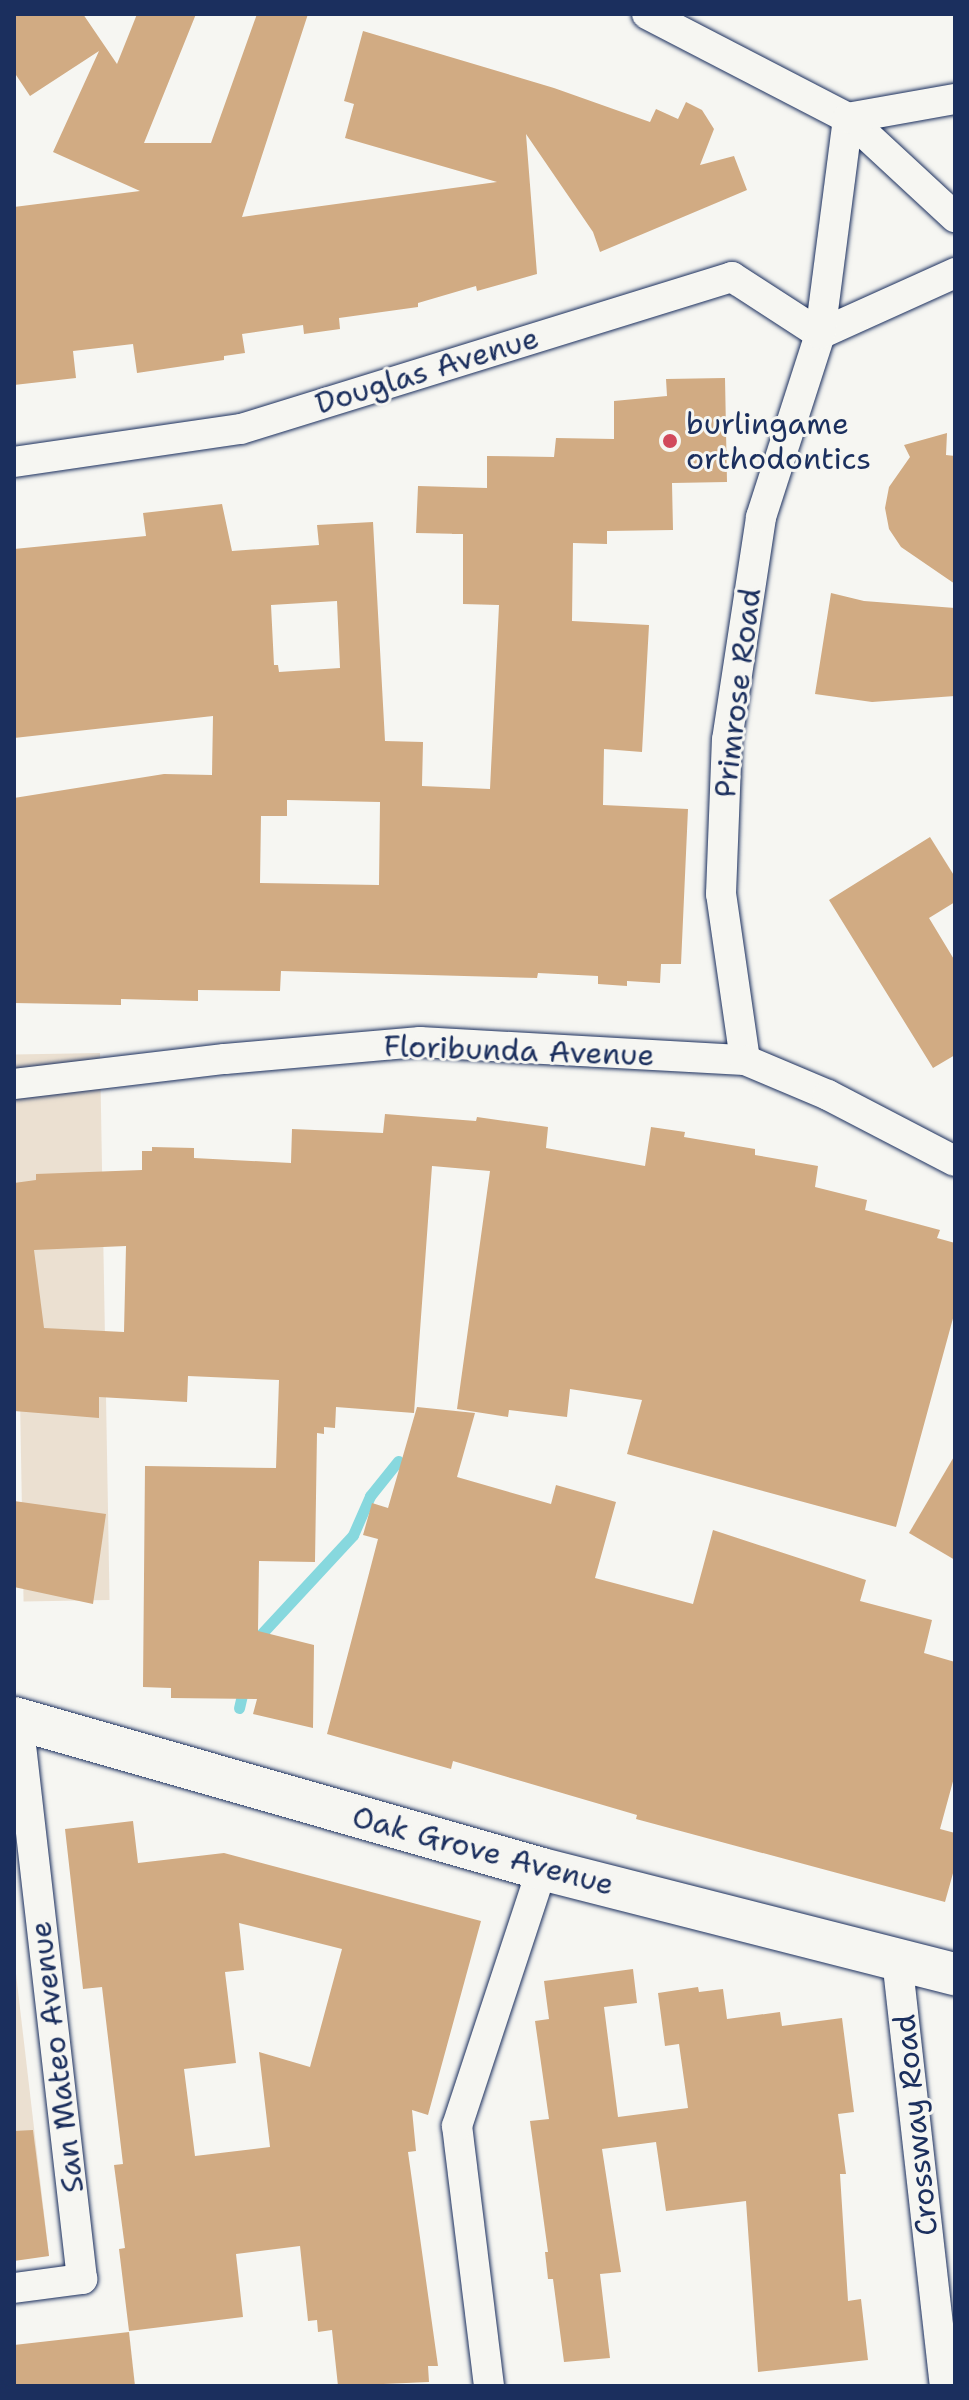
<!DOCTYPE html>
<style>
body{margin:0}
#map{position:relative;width:969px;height:2400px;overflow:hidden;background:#f6f6f2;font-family:"Shantell Sans",sans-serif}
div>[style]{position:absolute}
.built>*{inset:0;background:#ebe0d1;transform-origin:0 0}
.stream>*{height:11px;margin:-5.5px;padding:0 5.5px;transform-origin:5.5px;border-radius:5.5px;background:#87d8de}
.building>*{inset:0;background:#d1ab83}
.roads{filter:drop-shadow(0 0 2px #1b2f5e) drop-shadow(0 0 2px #1b2f5e)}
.street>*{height:30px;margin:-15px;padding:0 15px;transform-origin:15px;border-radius:15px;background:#f6f6f2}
.secondary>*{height:42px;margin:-21px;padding:0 21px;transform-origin:21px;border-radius:21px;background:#f6f6f2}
.dots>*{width:22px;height:22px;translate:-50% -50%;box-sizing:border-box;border:4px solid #f6f6f2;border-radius:50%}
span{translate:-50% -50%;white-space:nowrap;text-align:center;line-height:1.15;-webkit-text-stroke:6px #f6f6f2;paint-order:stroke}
.street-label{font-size:30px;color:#1b2f5e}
.poi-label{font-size:30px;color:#1b2f5e}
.left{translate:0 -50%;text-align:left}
.frame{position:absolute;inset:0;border:16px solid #1b2f5e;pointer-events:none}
</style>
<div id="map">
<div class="built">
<div style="left:100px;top:1053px;width:547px;height:86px;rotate:89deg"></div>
<div style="clip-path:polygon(14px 1957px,49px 2256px,14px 2259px)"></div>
</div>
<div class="stream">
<div style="left:253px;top:1643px;width:147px;rotate:-47.2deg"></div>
<div style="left:353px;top:1535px;width:43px;rotate:-66.4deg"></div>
<div style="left:370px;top:1496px;width:45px;rotate:-51.3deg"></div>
<div style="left:239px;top:1708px;width:22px;rotate:-77deg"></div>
</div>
<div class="building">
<div style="clip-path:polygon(14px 14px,83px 14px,117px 64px,137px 14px,196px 14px,144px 143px,211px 143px,257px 14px,308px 14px,242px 217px,497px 182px,345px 138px,354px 104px,344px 101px,363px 31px,554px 88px,650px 122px,656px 109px,678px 119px,686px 102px,702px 110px,714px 129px,700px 165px,734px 156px,747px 190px,600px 252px,593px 232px,526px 134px,537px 274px,477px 291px,476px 286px,418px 303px,418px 307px,339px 318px,340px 329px,304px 334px,303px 325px,242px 334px,245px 353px,224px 356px,224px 360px,137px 373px,133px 344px,73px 351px,76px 378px,14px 385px,14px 207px,140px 191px,53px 152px,99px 51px,30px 96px,14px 72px)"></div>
<div style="clip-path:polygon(evenodd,725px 378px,727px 482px,672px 483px,673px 530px,607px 531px,607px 544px,573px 543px,572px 621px,649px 625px,642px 752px,604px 749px,603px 805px,688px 809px,681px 964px,661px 964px,660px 983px,627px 981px,627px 986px,598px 984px,598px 976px,538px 973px,537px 978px,281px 971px,280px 991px,198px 990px,198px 1001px,121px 999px,121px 1005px,14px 1003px,14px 798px,164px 774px,212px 775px,213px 716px,14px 738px,14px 549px,146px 536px,143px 513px,222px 504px,232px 551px,319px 545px,317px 525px,373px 522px,385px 741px,423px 742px,422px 786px,490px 789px,499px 605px,463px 604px,463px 534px,416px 533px,418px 486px,487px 488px,487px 456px,554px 457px,556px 438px,614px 439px,614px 401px,667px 396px,666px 379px,725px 378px,337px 601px,340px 668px,279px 672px,278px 665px,274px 665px,271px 605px,337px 601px,725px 378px,287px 800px,380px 802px,379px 885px,260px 883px,261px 816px,287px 816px,287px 800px)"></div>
<div style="clip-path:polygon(947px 433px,946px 455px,955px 456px,955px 584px,901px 547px,889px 529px,885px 508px,889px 487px,910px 457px,904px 445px)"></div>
<div style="clip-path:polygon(831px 593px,864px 601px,955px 608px,955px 696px,872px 702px,815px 694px)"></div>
<div style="clip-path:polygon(930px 837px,955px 877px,955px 902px,929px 918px,955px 961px,955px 1055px,933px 1068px,829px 900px)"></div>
<div style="clip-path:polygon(evenodd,385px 1114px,476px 1121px,477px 1117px,548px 1127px,546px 1148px,645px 1166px,651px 1127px,685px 1132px,684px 1137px,755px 1149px,755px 1155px,818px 1166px,815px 1187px,867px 1200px,865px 1210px,940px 1230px,937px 1238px,955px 1243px,955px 1311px,896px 1527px,627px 1454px,642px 1400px,570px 1389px,567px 1417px,509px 1410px,508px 1417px,457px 1409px,490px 1171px,432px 1166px,414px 1413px,336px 1407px,335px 1428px,324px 1427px,324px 1434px,317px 1433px,315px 1562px,259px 1561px,258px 1631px,314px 1645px,313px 1728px,253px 1714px,257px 1699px,171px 1698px,171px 1688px,143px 1687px,145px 1466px,276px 1468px,279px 1380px,188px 1376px,187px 1402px,99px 1397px,99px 1418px,14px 1411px,14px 1183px,36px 1180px,36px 1174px,142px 1170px,142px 1151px,152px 1151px,152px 1147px,194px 1148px,194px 1158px,291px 1163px,292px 1129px,383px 1133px,385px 1114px,126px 1246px,124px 1332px,44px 1328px,34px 1250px,126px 1246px)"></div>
<div style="clip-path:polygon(417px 1407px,475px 1413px,457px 1477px,551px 1504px,556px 1485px,616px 1502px,595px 1578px,693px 1604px,713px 1530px,866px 1580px,860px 1601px,932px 1620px,924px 1653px,955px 1662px,955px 1774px,940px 1829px,955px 1833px,955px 1866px,945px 1902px,636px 1819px,637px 1815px,453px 1761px,451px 1769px,327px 1734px,378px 1539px,363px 1535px,372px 1503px,388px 1508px)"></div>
<div style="clip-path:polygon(955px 1455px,955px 1560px,909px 1533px)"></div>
<div style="clip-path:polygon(14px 1501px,106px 1514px,93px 1604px,14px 1587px)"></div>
<div style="clip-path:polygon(evenodd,133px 1821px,138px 1863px,224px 1853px,481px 1921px,428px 2115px,412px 2110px,416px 2151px,408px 2152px,438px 2366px,428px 2366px,429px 2382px,338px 2386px,332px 2330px,318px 2332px,317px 2320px,308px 2321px,300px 2246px,236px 2254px,243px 2317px,129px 2331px,119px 2249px,125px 2248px,114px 2165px,123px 2164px,102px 1987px,83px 1989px,65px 1829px,133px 1821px,239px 1923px,342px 1949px,310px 2067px,259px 2052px,270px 2147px,195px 2156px,184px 2069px,236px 2063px,225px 1972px,244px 1970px,239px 1923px)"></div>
<div style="clip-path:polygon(633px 1969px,637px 2003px,604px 2007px,618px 2117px,688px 2108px,679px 2044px,665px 2046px,658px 1993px,698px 1987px,699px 1992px,723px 1989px,727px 2019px,780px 2012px,782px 2026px,842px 2018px,854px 2112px,838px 2114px,846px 2174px,840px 2174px,848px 2301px,861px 2299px,868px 2360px,758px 2372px,746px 2201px,666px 2211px,656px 2142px,602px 2149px,621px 2272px,600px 2274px,610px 2358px,564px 2362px,553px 2279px,548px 2279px,545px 2252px,548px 2252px,530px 2121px,549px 2119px,535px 2021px,549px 2019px,544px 1981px)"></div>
<div style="clip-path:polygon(33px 2130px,49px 2256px,14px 2261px,14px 2131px)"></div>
<div style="clip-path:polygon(129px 2332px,135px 2386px,14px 2386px,14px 2345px)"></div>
</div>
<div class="roads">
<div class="street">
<div style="left:647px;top:14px;width:226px;rotate:27.4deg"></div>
<div style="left:848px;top:118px;width:146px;rotate:42.8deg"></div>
<div style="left:820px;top:334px;width:148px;rotate:-24.3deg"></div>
<div style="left:14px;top:462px;width:229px;rotate:-8.3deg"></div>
<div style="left:241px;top:429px;width:514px;rotate:-17.2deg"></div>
<div style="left:732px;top:277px;width:105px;rotate:32.9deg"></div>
<div style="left:745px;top:1060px;width:168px;rotate:-98.2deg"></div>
<div style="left:721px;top:894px;width:154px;rotate:-87.8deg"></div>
<div style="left:727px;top:740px;width:226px;rotate:-81.3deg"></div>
<div style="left:761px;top:517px;width:192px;rotate:-72.1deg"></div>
<div style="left:820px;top:334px;width:218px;rotate:-82.6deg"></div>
<div style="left:848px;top:118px;width:109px;rotate:-10.1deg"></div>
<div style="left:14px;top:1084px;width:212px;rotate:-6.8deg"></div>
<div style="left:225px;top:1059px;width:196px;rotate:-5deg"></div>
<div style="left:420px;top:1042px;width:325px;rotate:3.2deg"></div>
<div style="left:745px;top:1060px;width:90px;rotate:22.9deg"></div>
<div style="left:828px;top:1095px;width:143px;rotate:27.5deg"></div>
<div style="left:897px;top:1959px;width:430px;rotate:83.6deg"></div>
<div style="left:14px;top:2288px;width:69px;rotate:-7.5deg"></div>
<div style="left:82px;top:2279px;width:564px;rotate:-96.52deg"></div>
<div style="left:489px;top:2386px;width:262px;rotate:-97deg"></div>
<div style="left:457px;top:2126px;width:271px;rotate:-71.7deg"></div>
</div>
<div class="secondary">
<div style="left:14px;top:1718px;width:549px;rotate:15.96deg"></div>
<div style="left:542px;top:1869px;width:426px;rotate:14.3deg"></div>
</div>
</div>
<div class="dots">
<div style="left:670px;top:441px;background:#d1495b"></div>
</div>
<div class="street-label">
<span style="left:427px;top:371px;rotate:-17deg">Douglas Avenue</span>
<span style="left:738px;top:693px;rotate:-83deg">Primrose Road</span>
<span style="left:519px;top:1051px;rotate:2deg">Floribunda Avenue</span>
<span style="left:483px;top:1851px;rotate:15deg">Oak Grove Avenue</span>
<span style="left:57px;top:2057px;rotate:-97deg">San Mateo Avenue</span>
<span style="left:916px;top:2125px;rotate:-96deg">Crossway Road</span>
</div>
<div class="poi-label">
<span class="left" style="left:686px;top:441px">burlingame<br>orthodontics</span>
</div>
<div class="frame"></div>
</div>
